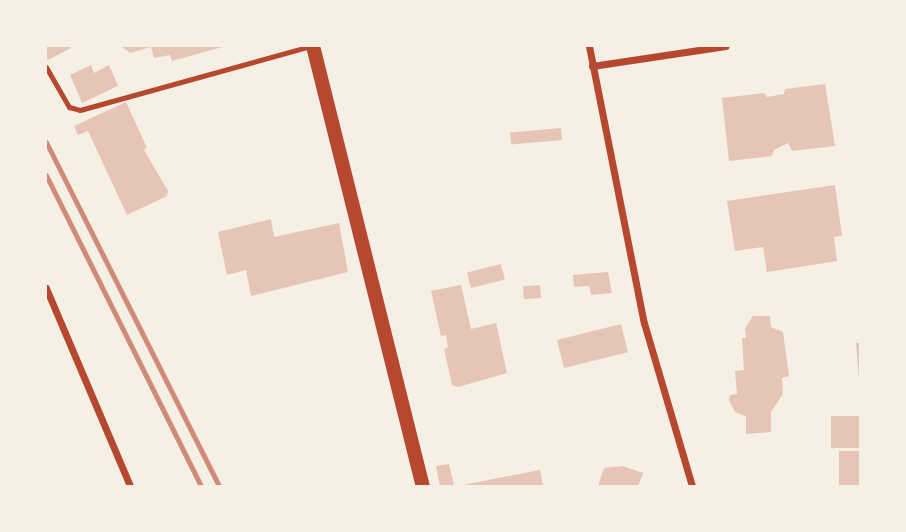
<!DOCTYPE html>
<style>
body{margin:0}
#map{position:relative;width:906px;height:532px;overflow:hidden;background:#f6efe4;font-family:Commissioner,sans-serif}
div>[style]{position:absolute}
.building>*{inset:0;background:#e6c5b7;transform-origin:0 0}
.service>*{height:5px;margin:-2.5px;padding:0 2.5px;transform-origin:2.5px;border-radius:2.5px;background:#b5482f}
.minor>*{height:7px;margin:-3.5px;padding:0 3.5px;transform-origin:3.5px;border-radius:3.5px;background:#b5482f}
.secondary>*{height:14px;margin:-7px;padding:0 7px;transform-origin:7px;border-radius:7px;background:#b5482f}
.rail>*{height:5px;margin:-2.5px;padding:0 2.5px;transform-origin:2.5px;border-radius:2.5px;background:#cf8b77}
span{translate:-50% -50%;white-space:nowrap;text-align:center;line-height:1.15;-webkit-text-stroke:7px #f6efe4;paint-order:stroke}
.frame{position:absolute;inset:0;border:47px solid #f6efe4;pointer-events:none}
</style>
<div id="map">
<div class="building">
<div style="clip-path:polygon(46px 46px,70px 46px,71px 48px,46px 61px)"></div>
<div style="clip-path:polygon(121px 46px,226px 46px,172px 61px,170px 55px,154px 58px,151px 47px,130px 53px)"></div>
<div style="clip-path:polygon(91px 65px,94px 73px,109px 65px,118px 86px,82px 103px,70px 75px)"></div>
<div style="clip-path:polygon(825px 84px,835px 146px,792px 151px,788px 143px,774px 150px,772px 156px,729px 161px,722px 98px,764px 93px,767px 97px,784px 94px,785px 89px)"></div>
<div style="clip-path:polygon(126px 102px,147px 148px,144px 150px,168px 191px,167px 196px,127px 215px,88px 131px,78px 135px,74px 126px)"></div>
<div style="left:561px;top:128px;width:12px;height:51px;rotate:85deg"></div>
<div style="clip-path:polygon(835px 185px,842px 236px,834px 237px,837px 261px,767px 272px,763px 247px,735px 251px,727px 201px)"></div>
<div style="clip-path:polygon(271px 219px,274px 237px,339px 223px,348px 272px,251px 296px,246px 270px,227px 275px,218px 232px)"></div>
<div style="left:501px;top:264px;width:16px;height:35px;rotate:76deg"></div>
<div style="clip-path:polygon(608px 272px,612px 293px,591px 295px,589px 286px,574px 287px,573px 275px)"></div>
<div style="clip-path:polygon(461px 285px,471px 329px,496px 323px,507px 373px,458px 387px,452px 385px,444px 349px,448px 347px,446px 335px,441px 336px,431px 291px)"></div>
<div style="left:540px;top:285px;width:13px;height:17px;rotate:86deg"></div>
<div style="clip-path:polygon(753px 316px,770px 316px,771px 327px,783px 332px,789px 376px,782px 378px,783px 394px,771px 412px,771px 432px,746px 434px,746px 416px,735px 412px,729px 400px,730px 395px,737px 394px,735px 371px,744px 370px,742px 338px,746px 338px,745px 328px)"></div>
<div style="left:621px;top:324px;width:29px;height:66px;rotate:76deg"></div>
<div style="clip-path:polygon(856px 343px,860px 343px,860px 380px,859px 380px)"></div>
<div style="left:860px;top:416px;width:32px;height:29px;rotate:90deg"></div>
<div style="left:860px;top:451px;width:35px;height:21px;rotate:90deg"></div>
<div style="clip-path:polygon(449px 464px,454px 486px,440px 486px,436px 466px)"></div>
<div style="clip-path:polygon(623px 466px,643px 473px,638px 486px,598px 486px,604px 468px)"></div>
<div style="clip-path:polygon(540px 470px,543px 486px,463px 486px,463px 485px)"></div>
</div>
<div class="service">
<div style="left:46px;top:67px;width:46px;rotate:60.1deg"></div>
<div style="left:69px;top:107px;width:11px;rotate:15deg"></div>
<div style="left:80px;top:110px;width:239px;rotate:-15.5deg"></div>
</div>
<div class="minor">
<div style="left:589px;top:46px;width:282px;rotate:78.8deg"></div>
<div style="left:644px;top:323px;width:170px;rotate:73.6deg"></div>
<div style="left:592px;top:66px;width:135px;rotate:-8.5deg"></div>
<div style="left:46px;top:288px;width:215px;rotate:67deg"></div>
</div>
<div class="secondary">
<div style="left:313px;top:46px;width:454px;rotate:76deg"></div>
</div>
<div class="rail">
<div style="left:46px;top:142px;width:385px;rotate:63.3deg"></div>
<div style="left:46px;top:175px;width:347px;rotate:63.5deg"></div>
</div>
<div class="frame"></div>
</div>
